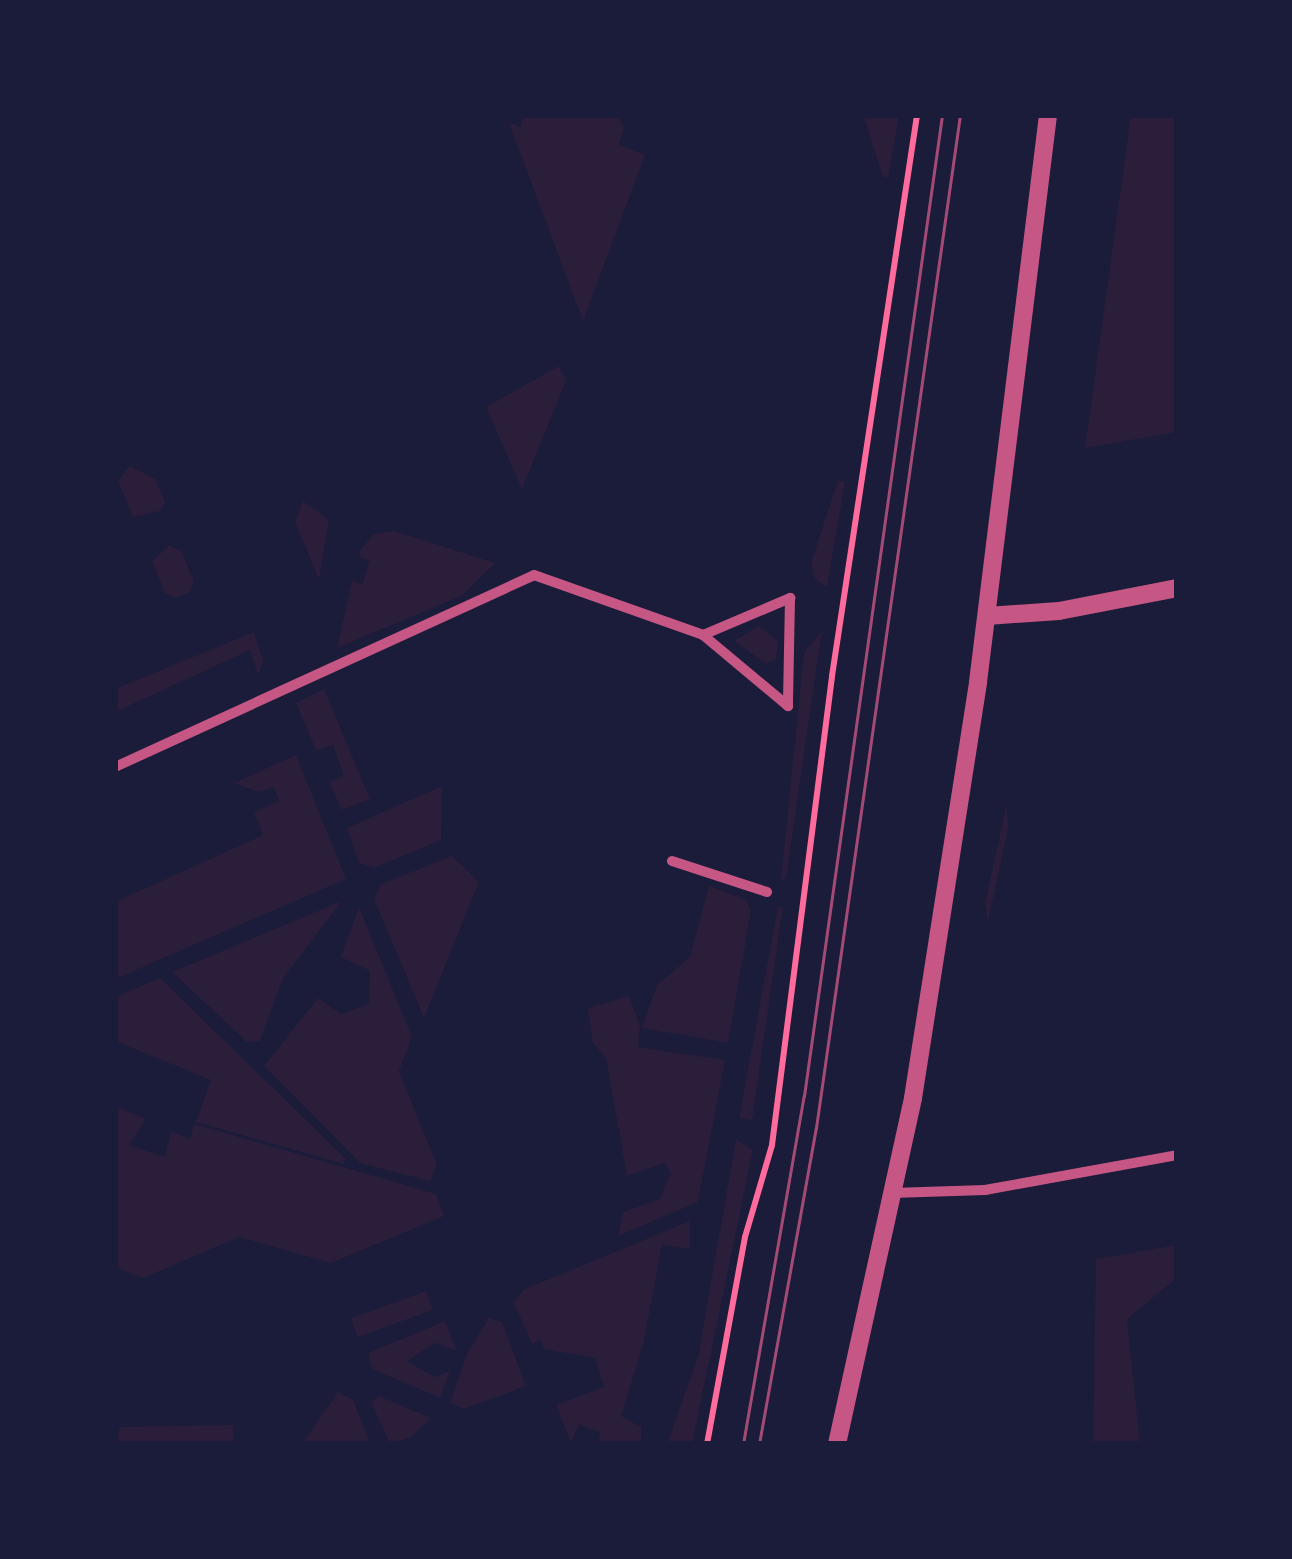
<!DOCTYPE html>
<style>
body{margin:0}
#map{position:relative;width:1292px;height:1559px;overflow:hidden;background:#1b1b3a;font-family:"Sofia Sans Condensed",sans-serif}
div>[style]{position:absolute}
.green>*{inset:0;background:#2a1e3b;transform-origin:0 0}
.path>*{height:6px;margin:-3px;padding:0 3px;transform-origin:3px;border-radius:3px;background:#ff6b9d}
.minor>*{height:10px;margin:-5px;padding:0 5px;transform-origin:5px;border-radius:5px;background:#c65784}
.tertiary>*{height:18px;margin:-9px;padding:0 9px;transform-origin:9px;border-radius:9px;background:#c65784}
.tram>*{height:2.5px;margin:-1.25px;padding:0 1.25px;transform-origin:1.25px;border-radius:1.25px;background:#a44b75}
span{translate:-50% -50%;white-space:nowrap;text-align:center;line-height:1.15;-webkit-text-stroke:9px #1b1b3a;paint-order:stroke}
.frame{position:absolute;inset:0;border:118px solid #1b1b3a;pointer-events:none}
</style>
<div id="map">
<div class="green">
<div style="clip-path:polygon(524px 115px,618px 115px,624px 128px,619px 145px,645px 155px,583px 321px,509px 123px,520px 127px)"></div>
<div style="clip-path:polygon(863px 115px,899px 115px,888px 177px,883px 177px)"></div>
<div style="clip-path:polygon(1131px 115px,1177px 115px,1177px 432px,1085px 448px)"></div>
<div style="clip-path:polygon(559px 366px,566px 381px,522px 489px,486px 407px)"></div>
<div style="clip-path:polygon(130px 466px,155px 479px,165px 502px,160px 511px,133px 517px,118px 481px)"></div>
<div style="clip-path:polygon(838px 480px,845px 482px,827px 588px,814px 578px,811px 563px)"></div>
<div style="clip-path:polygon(303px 501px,329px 520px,319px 579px,295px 522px)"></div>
<div style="clip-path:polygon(394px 531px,495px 563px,461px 596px,337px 648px,352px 581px,363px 584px,369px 560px,359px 557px,361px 549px,374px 534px)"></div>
<div style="clip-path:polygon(170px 545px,181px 551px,194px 581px,190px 592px,175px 598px,165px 593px,152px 561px)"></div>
<div style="clip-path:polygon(758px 626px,778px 641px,776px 659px,766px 664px,734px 641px)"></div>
<div style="clip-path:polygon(822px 630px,786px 878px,781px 880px,804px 653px)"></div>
<div style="clip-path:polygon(254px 632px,263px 662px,258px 675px,250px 650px,115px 712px,115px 689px)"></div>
<div style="clip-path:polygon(324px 689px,370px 799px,342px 810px,329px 782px,344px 776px,333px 745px,316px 750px,296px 703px)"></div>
<div style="clip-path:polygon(296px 755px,346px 879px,115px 979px,115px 902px,263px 835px,254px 812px,279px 801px,274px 787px,259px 792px,234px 783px)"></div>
<div style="clip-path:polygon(442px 786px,441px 840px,374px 868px,359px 863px,347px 828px)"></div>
<div style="clip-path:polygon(1007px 803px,1008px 829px,988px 921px,985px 904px)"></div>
<div style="clip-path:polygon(452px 856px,479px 882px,424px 1018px,374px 899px,381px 884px)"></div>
<div style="clip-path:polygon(709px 886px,746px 900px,751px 911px,728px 1043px,642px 1028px,657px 985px,690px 957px)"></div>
<div style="clip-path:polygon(342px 901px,283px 978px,260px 1041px,247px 1042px,172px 972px)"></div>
<div style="clip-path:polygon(359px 907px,412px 1037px,399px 1071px,437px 1165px,430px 1181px,360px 1163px,264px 1066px,318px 998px,341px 1014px,369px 1004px,370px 971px,341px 957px)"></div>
<div style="clip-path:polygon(778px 907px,783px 907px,752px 1120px,739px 1118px)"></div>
<div style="clip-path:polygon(160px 978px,346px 1159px,344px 1164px,196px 1122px,211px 1080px,115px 1041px,115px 997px)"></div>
<div style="clip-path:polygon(629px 996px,640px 1025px,638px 1047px,725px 1060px,698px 1202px,618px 1236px,623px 1212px,660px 1199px,671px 1173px,665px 1163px,627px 1176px,606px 1058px,593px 1043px,588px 1008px)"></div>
<div style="clip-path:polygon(115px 1106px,146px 1119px,129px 1145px,165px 1157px,171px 1131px,190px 1139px,194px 1124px,436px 1194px,444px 1216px,331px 1263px,239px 1237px,143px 1278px,115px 1267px)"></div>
<div style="clip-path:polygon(736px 1139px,753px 1150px,692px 1444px,667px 1444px,698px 1357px)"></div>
<div style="clip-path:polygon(690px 1221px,690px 1249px,662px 1245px,643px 1345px,621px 1416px,641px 1427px,641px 1442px,597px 1444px,601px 1433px,579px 1424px,571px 1443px,556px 1405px,604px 1387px,595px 1358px,544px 1349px,540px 1340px,532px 1344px,514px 1303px,523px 1290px)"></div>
<div style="clip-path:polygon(1177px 1245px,1177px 1278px,1127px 1319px,1140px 1444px,1093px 1444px,1096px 1259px)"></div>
<div style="left:426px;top:1291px;width:20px;height:80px;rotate:70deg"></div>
<div style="clip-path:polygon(489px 1318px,502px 1322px,526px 1386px,464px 1409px,450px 1403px,467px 1353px)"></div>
<div style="clip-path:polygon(445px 1321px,457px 1351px,435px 1343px,407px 1361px,434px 1377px,450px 1371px,440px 1398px,372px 1369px,368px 1353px)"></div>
<div style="clip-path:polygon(338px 1392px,353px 1400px,370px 1442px,302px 1444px)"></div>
<div style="clip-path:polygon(379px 1396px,431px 1418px,411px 1437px,390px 1444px,371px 1402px)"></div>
<div style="clip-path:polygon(233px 1425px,234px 1444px,115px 1444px,120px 1427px)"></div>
</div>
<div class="path">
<div style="left:707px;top:1444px;width:210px;rotate:-79.6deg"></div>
<div style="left:745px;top:1237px;width:96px;rotate:-73.6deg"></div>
<div style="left:772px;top:1145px;width:473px;rotate:-82.7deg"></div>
<div style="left:832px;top:676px;width:567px;rotate:-81.38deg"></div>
</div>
<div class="minor">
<div style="left:703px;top:635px;width:95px;rotate:-23deg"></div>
<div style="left:790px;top:598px;width:108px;rotate:91.1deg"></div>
<div style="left:115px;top:767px;width:461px;rotate:-24.6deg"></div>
<div style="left:534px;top:575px;width:179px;rotate:19.5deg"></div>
<div style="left:703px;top:635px;width:111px;rotate:39.9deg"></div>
<div style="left:672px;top:861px;width:100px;rotate:18.1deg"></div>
<div style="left:892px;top:1193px;width:93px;rotate:-1.8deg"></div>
<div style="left:985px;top:1190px;width:195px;rotate:-10.3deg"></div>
</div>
<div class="tertiary">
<div style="left:987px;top:616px;width:72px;rotate:-4deg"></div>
<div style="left:1059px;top:611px;width:120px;rotate:-11deg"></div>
<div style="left:837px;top:1444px;width:354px;rotate:-77.6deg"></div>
<div style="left:913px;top:1098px;width:421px;rotate:-81.1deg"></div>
<div style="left:978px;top:682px;width:571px;rotate:-82.96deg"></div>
</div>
<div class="tram">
<div style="left:743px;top:1444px;width:353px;rotate:-80.1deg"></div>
<div style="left:804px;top:1096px;width:991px;rotate:-81.99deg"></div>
<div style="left:759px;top:1444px;width:321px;rotate:-79.8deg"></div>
<div style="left:816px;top:1128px;width:1023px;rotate:-81.91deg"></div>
</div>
<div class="frame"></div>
</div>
